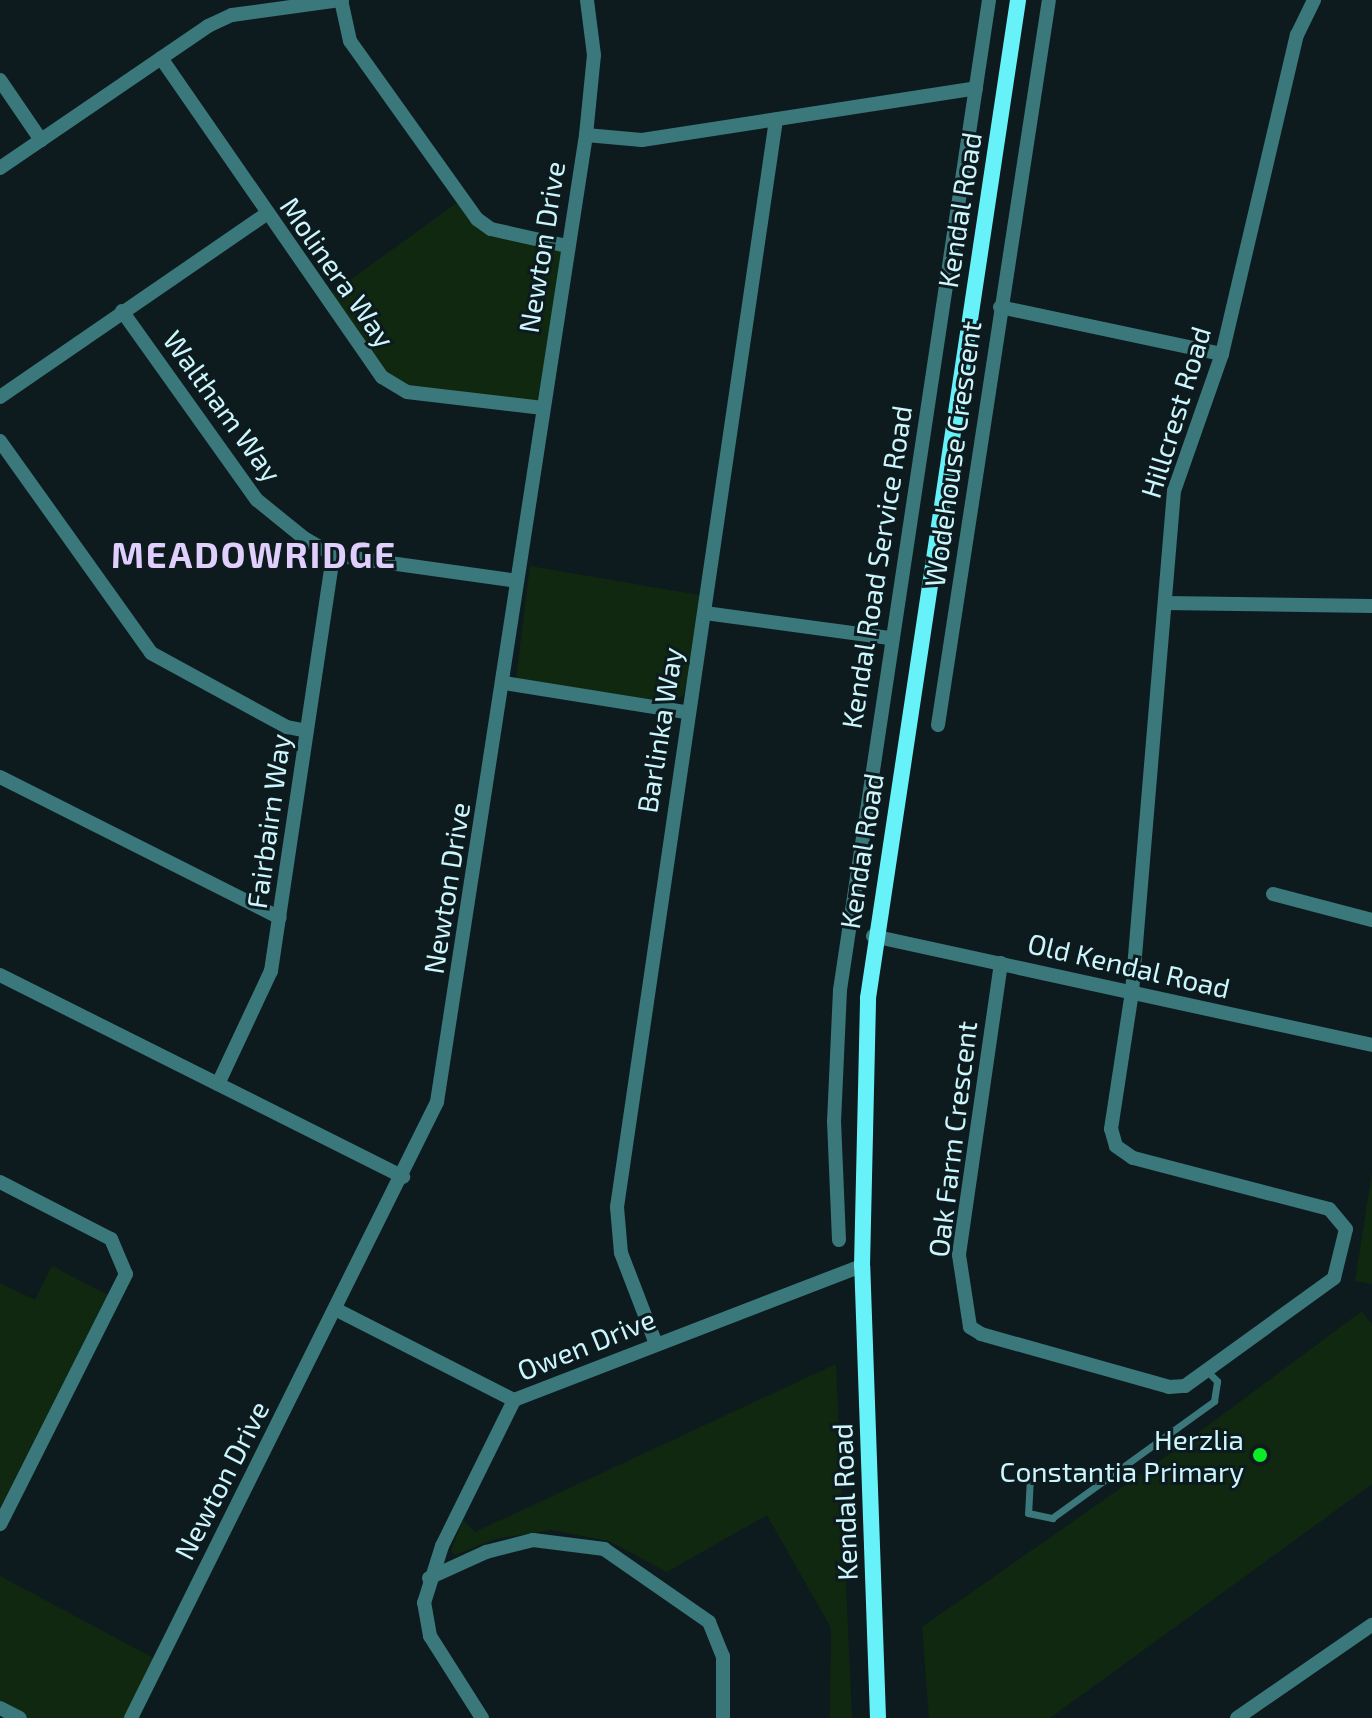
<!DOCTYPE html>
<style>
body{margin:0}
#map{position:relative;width:1372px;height:1718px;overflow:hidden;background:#0d1b1e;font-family:"Exo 2",sans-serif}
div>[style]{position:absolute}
.green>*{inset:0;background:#112810}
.service>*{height:7px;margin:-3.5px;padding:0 3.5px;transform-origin:3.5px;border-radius:3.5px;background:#3a787c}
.minor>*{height:14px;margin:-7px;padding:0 7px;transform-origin:7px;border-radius:7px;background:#3a787c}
.secondary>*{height:16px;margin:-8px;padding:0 8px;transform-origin:8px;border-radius:8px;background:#67f2f9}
.dots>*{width:22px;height:22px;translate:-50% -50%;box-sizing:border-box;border:4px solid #0d1b1e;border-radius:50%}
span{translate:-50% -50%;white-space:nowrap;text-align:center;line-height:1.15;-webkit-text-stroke:6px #0d1b1e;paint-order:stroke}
.street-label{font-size:28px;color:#ccf6fd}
.poi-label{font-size:28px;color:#ccf6fd}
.right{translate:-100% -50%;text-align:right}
.district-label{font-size:36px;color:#e0cefd;font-weight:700;letter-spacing:2px}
</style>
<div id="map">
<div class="green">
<div style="clip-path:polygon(461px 200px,476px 223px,567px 247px,543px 407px,401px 388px,378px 372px,325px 298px)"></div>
<div style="clip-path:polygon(530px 566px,699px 595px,706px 601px,683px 696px,666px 702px,516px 679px)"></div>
<div style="clip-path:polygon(1372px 1173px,1372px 1284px,1355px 1281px)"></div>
<div style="clip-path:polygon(52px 1266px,108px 1295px,0 1508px,0 1283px,35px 1300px)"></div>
<div style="clip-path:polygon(1362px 1311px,1372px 1325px,1372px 1484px,1050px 1718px,929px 1718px,922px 1627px,1171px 1453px)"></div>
<div style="clip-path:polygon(836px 1364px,852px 1718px,830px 1718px,831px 1628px,767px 1515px,667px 1572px,609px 1541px,551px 1530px,495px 1539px,455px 1555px,451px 1551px,463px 1520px,475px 1532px)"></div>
<div style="clip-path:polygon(0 1576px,159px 1661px,131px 1718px,20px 1718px,0 1708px)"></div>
</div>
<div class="service">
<div style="left:1030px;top:1477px;width:36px;rotate:93deg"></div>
<div style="left:1028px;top:1513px;width:25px;rotate:12deg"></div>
<div style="left:1052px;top:1518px;width:200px;rotate:-35.8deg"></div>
<div style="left:1214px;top:1401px;width:20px;rotate:-81deg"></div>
<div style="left:1217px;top:1381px;width:14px;rotate:-135deg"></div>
</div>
<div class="minor">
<div style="left:341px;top:0;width:42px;rotate:77.6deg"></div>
<div style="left:350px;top:41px;width:219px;rotate:54.5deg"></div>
<div style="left:477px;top:219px;width:17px;rotate:36deg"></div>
<div style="left:491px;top:229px;width:78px;rotate:12.6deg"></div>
<div style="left:161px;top:58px;width:388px;rotate:55.3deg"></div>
<div style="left:382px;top:377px;width:29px;rotate:31deg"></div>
<div style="left:407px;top:392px;width:137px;rotate:6.7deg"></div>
<div style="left:0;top:80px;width:73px;rotate:55.7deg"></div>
<div style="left:586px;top:135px;width:56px;rotate:5.1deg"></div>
<div style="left:642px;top:140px;width:338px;rotate:-8.8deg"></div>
<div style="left:0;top:168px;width:252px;rotate:-34.3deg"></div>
<div style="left:208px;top:26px;width:26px;rotate:-25deg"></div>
<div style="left:232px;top:15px;width:111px;rotate:-7.8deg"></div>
<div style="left:1000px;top:307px;width:227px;rotate:12deg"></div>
<div style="left:122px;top:311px;width:232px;rotate:54.5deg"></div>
<div style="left:257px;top:500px;width:60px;rotate:39deg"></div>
<div style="left:304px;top:538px;width:34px;rotate:30deg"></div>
<div style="left:333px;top:555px;width:186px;rotate:8deg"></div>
<div style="left:0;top:397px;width:323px;rotate:-34.5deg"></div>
<div style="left:0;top:441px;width:260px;rotate:54.5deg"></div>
<div style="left:151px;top:653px;width:155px;rotate:28.6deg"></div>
<div style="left:287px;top:727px;width:20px;rotate:11deg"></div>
<div style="left:1165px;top:603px;width:207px;rotate:0.8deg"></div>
<div style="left:705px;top:613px;width:188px;rotate:7.7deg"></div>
<div style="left:504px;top:683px;width:184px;rotate:9.1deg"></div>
<div style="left:938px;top:725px;width:733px;rotate:-81.3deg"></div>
<div style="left:0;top:777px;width:313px;rotate:26.7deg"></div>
<div style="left:1273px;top:894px;width:102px;rotate:14.7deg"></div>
<div style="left:873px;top:936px;width:511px;rotate:12.32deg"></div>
<div style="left:1001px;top:963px;width:295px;rotate:98.2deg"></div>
<div style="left:959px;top:1255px;width:73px;rotate:81.3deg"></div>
<div style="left:970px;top:1327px;width:13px;rotate:32deg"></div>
<div style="left:981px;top:1334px;width:195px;rotate:15.7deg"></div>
<div style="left:1169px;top:1387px;width:16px;rotate:-4deg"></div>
<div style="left:1185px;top:1386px;width:184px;rotate:-35.9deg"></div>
<div style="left:1334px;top:1278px;width:50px;rotate:-76.2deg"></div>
<div style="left:1346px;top:1229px;width:26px;rotate:-130deg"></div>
<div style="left:1329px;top:1209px;width:203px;rotate:-165.4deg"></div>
<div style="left:1133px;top:1158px;width:21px;rotate:-145deg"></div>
<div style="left:1116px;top:1146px;width:18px;rotate:-106deg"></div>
<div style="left:1111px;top:1129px;width:139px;rotate:-81.3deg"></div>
<div style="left:1132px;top:992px;width:503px;rotate:-85.21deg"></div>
<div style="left:1174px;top:491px;width:145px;rotate:-70.7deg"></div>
<div style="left:1222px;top:354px;width:328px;rotate:-76.8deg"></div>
<div style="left:1297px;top:35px;width:39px;rotate:-64deg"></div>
<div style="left:0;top:975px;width:451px;rotate:26.6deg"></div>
<div style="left:218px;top:1084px;width:125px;rotate:-64.9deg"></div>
<div style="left:271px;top:971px;width:421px;rotate:-81.5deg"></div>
<div style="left:0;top:1182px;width:125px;rotate:27.2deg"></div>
<div style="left:111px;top:1239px;width:38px;rotate:67deg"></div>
<div style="left:126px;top:1274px;width:280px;rotate:116.7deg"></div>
<div style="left:839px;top:1240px;width:118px;rotate:-92.4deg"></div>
<div style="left:834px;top:1122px;width:132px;rotate:-87.4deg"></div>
<div style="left:840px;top:990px;width:1001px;rotate:-81.44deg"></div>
<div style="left:337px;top:1310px;width:199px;rotate:27deg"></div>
<div style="left:514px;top:1400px;width:373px;rotate:-21.1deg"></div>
<div style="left:656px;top:1344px;width:97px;rotate:-111deg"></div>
<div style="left:621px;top:1253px;width:46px;rotate:-95deg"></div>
<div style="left:617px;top:1207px;width:1099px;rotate:-81.68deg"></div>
<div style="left:429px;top:1578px;width:63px;rotate:-24.5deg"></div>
<div style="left:486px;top:1552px;width:49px;rotate:-14.3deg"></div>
<div style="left:533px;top:1540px;width:72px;rotate:7.2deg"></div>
<div style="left:604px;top:1549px;width:128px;rotate:34.8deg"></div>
<div style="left:709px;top:1622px;width:37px;rotate:68deg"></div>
<div style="left:723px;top:1656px;width:62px;rotate:90deg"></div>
<div style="left:0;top:1708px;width:22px;rotate:27deg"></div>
<div style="left:131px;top:1718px;width:688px;rotate:-63.58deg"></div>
<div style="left:437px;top:1102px;width:978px;rotate:-81.24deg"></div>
<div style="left:586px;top:135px;width:80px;rotate:-84.3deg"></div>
<div style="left:594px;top:55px;width:55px;rotate:-97.3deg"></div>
<div style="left:482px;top:1718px;width:97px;rotate:-122.4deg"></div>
<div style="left:430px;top:1636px;width:34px;rotate:-100deg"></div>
<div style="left:424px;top:1603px;width:60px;rotate:-72.5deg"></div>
<div style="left:442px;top:1546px;width:163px;rotate:-63.7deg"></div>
<div style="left:1237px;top:1718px;width:164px;rotate:-34.6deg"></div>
</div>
<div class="secondary">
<div style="left:878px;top:1718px;width:452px;rotate:-92deg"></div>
<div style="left:862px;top:1266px;width:268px;rotate:-88.7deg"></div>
<div style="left:868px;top:998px;width:1009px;rotate:-81.45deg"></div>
</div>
<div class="dots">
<div style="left:1260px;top:1455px;background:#0aec25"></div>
</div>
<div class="street-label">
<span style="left:959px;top:210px;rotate:-81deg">Kendal Road</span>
<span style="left:541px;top:247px;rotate:-81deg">Newton Drive</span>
<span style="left:338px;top:272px;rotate:55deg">Molinera Way</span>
<span style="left:223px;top:406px;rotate:54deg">Waltham Way</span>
<span style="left:1175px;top:412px;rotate:-73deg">Hillcrest Road</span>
<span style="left:952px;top:454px;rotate:-82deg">Wodehouse Crescent</span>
<span style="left:876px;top:567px;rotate:-81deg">Kendal Road Service Road</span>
<span style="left:659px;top:730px;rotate:-81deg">Barlinka Way</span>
<span style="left:268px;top:821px;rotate:-82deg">Fairbairn Way</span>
<span style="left:861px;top:851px;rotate:-81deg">Kendal Road</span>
<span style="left:446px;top:888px;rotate:-81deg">Newton Drive</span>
<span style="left:1129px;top:965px;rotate:13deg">Old Kendal Road</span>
<span style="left:952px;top:1139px;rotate:-83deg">Oak Farm Crescent</span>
<span style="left:586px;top:1344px;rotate:-22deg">Owen Drive</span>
<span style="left:221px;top:1480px;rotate:-63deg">Newton Drive</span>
<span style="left:844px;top:1502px;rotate:-92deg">Kendal Road</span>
</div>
<div class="poi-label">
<span class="right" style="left:1244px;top:1455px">Herzlia<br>Constantia Primary</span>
</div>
<div class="district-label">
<span style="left:254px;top:554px">MEADOWRIDGE</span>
</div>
</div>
